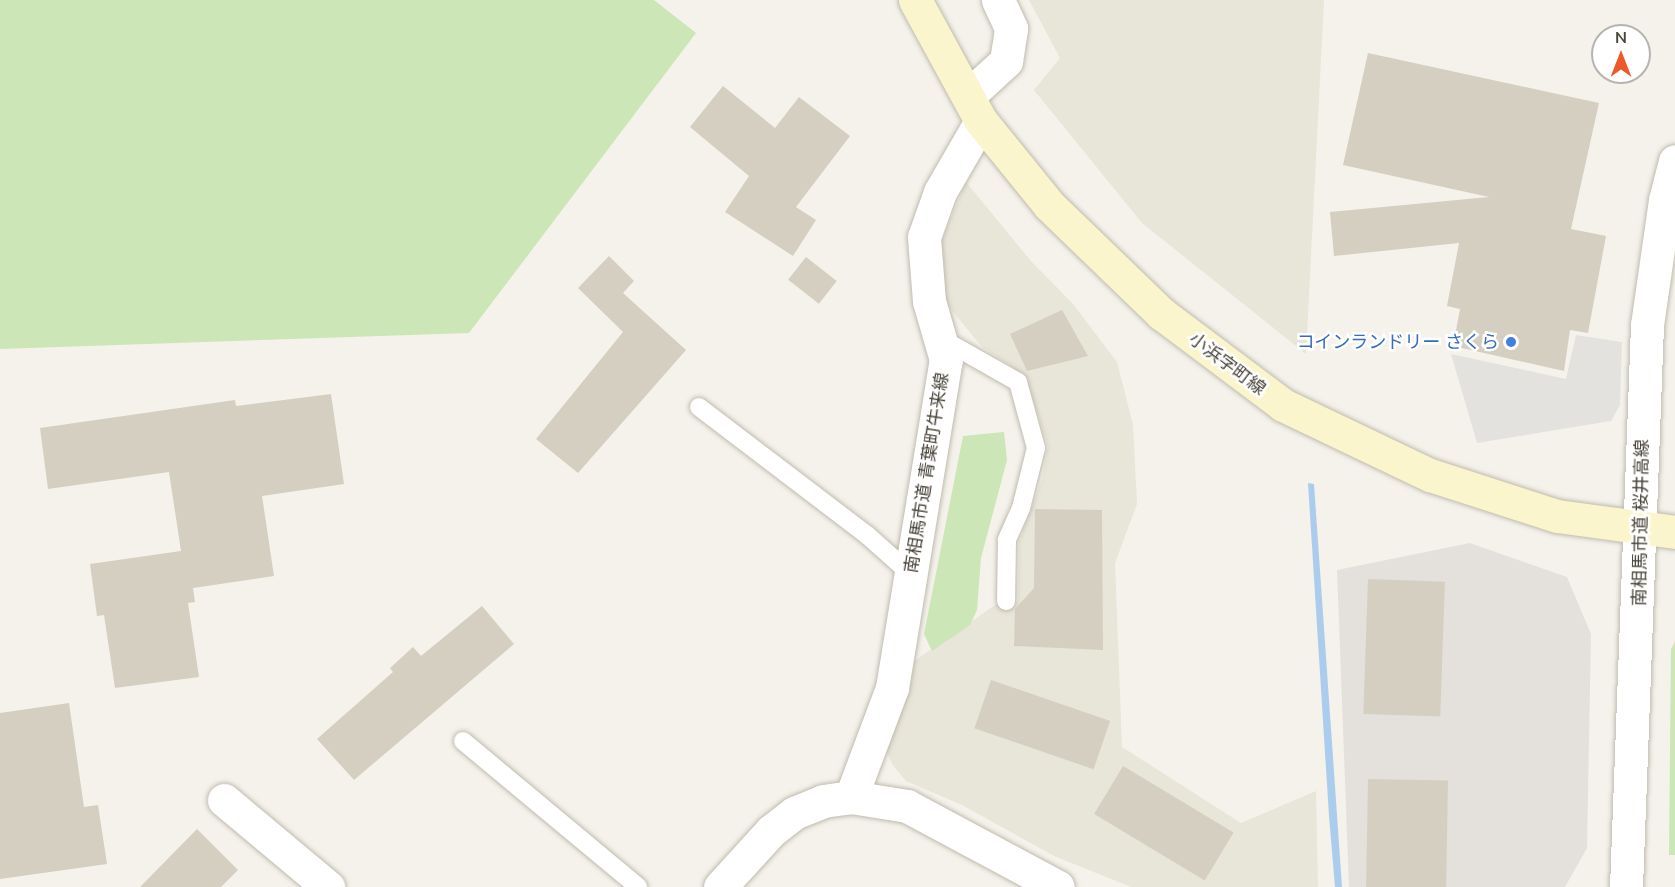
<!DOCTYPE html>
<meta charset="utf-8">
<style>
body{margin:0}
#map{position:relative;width:1675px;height:887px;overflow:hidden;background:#f4f2eb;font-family:"Nunito Sans","Noto Sans JP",sans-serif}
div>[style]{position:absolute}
.residential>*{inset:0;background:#e8e5d9}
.industrial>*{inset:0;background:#e4e1dc}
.green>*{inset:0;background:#cce6b7}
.parking>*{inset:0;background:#e3e2df}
.water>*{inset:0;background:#accced}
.building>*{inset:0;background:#d5cfc1;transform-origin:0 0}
.roads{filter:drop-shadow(0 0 2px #c0bbae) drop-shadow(0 0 2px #c0bbae)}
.service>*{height:18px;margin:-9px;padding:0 9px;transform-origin:9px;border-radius:9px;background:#fff}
.minor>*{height:33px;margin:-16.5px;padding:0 16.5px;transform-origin:16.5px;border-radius:16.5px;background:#fff}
.tertiary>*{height:33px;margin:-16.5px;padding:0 16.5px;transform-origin:16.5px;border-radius:16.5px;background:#fff}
.secondary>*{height:33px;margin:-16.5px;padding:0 16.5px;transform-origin:16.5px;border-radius:16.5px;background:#fbf5ce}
.dots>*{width:16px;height:16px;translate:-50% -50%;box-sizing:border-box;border:3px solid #fff;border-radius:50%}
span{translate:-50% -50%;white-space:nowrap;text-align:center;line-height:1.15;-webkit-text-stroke:5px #fff;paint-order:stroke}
.shop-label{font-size:18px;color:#366cbe}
.right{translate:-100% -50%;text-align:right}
.street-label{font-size:18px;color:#484439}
.north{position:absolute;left:1591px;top:24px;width:60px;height:60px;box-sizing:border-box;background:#fff;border:2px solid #b6b4b0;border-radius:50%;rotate:0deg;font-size:16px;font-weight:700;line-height:24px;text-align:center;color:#484439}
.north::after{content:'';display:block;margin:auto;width:21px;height:27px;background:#ed5a29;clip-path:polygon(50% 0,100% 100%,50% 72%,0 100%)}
</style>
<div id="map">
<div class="residential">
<div style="clip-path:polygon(1029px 0,1324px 0,1306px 354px,1142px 223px,1034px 90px,1060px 58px)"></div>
<div style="clip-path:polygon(966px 182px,1030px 260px,1073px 304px,1117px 362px,1133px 425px,1137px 504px,1115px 563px,1122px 747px,1241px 823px,1316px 791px,1318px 887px,1131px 887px,1054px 856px,962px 805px,906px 781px,892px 764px,885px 747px,901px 713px,913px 662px,995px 605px,1018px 602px,1019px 542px,1042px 479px,1048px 446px,1025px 375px,982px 347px,941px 297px,941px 242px)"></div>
</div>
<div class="industrial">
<div style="clip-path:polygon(1470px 543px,1567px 577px,1591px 634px,1587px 848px,1565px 887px,1349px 887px,1337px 570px)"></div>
</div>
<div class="green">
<div style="clip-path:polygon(0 0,654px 0,696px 33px,469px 333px,0 349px)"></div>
<div style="clip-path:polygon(1004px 432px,1007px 460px,981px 558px,977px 610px,970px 625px,932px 651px,924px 634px,963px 436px)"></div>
<div style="clip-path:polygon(1675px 642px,1675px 855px,1669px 855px,1671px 649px)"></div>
</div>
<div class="parking">
<div style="clip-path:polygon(1576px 335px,1622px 342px,1620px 405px,1611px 421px,1477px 443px,1451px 354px,1566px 379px)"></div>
</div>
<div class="water">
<div style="clip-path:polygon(1308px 483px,1314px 484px,1342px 887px,1335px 887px,1329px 816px)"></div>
</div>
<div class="building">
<div style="clip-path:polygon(1368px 53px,1599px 103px,1571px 229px,1606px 236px,1588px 333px,1570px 330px,1564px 371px,1453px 346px,1460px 309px,1447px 306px,1459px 243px,1334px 256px,1330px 212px,1489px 197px,1343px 165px)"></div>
<div style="clip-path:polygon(723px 86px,775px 128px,799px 97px,850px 136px,796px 207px,816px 220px,793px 256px,725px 212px,749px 176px,690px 127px)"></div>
<div style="clip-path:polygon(609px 256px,634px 281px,623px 293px,686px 350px,578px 473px,536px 439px,623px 332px,578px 288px)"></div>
<div style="left:806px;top:257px;width:39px;height:29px;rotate:38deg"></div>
<div style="clip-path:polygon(1062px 310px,1088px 356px,1027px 371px,1010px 334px)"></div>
<div style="clip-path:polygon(331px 394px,344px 484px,262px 496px,274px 576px,193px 588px,195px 602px,188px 603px,199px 677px,115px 688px,104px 615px,97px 616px,90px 564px,181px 551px,169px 472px,48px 489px,40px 428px,235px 400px,236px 406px)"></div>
<div style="clip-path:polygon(1035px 509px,1102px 510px,1103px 650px,1014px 646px,1015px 609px,1034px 588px)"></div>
<div style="left:1368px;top:579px;width:77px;height:135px;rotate:2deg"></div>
<div style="clip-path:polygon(482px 606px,514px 644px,354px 780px,317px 739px,393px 672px,390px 668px,413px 647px,421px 656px)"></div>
<div style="left:991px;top:680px;width:126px;height:51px;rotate:19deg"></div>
<div style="clip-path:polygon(69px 703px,84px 807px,98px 805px,107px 864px,0 879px,0 713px)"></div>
<div style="left:1123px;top:766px;width:129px;height:56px;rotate:31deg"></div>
<div style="left:1368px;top:779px;width:80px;height:108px;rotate:1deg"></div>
<div style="clip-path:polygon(197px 829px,238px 870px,221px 887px,140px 887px)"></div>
</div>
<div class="roads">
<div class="service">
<div style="left:942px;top:339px;width:87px;rotate:29.5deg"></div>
<div style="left:1018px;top:382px;width:68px;rotate:74.7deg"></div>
<div style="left:1036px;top:448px;width:62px;rotate:104deg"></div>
<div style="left:1021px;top:508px;width:35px;rotate:114deg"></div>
<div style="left:1007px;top:540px;width:61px;rotate:90.9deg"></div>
<div style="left:699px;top:407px;width:211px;rotate:37.3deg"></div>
<div style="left:867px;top:535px;width:59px;rotate:41.6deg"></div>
<div style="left:463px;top:741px;width:228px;rotate:39.8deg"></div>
</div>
<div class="minor">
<div style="left:968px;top:96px;width:52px;rotate:-42.6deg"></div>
<div style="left:1006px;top:61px;width:33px;rotate:-81deg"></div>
<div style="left:1011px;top:28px;width:31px;rotate:-115deg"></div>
<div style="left:851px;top:797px;width:116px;rotate:-69.4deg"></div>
<div style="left:892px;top:688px;width:332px;rotate:-80.7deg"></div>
<div style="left:946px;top:360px;width:61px;rotate:-106.1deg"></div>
<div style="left:929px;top:301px;width:64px;rotate:-94.5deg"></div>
<div style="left:924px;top:237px;width:48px;rotate:-70.4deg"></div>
<div style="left:940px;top:192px;width:82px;rotate:-60deg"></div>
<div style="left:224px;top:800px;width:136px;rotate:39.9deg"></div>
</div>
<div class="tertiary">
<div style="left:720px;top:887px;width:76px;rotate:-47.7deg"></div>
<div style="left:771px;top:831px;width:29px;rotate:-38deg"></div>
<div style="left:794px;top:813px;width:31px;rotate:-22deg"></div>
<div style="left:823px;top:801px;width:28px;rotate:-8deg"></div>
<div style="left:851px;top:797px;width:57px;rotate:9.1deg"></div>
<div style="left:907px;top:806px;width:171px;rotate:28.2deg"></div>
<div style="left:1626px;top:887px;width:562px;rotate:-87.86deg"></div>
<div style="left:1647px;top:325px;width:126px;rotate:-81.8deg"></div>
<div style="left:1665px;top:200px;width:40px;rotate:-75.6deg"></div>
</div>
<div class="secondary">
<div style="left:915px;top:0;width:138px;rotate:61.4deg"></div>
<div style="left:981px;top:121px;width:108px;rotate:51deg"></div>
<div style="left:1049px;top:205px;width:157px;rotate:44deg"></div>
<div style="left:1162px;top:314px;width:151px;rotate:36.9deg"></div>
<div style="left:1283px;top:405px;width:163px;rotate:25.5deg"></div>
<div style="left:1430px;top:475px;width:133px;rotate:17.9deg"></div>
<div style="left:1557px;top:516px;width:119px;rotate:7.7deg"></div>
</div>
</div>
<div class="dots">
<div style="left:1511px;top:342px;background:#3f7fe0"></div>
</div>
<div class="shop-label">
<span class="right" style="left:1499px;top:342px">コインランドリー さくら</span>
</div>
<div class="street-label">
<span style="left:1227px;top:364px;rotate:37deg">小浜字町線</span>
<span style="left:927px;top:473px;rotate:-81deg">南相馬市道 青葉町牛来線</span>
<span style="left:1641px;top:523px;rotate:-89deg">南相馬市道 桜井高線</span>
</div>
<div class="north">N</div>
</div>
